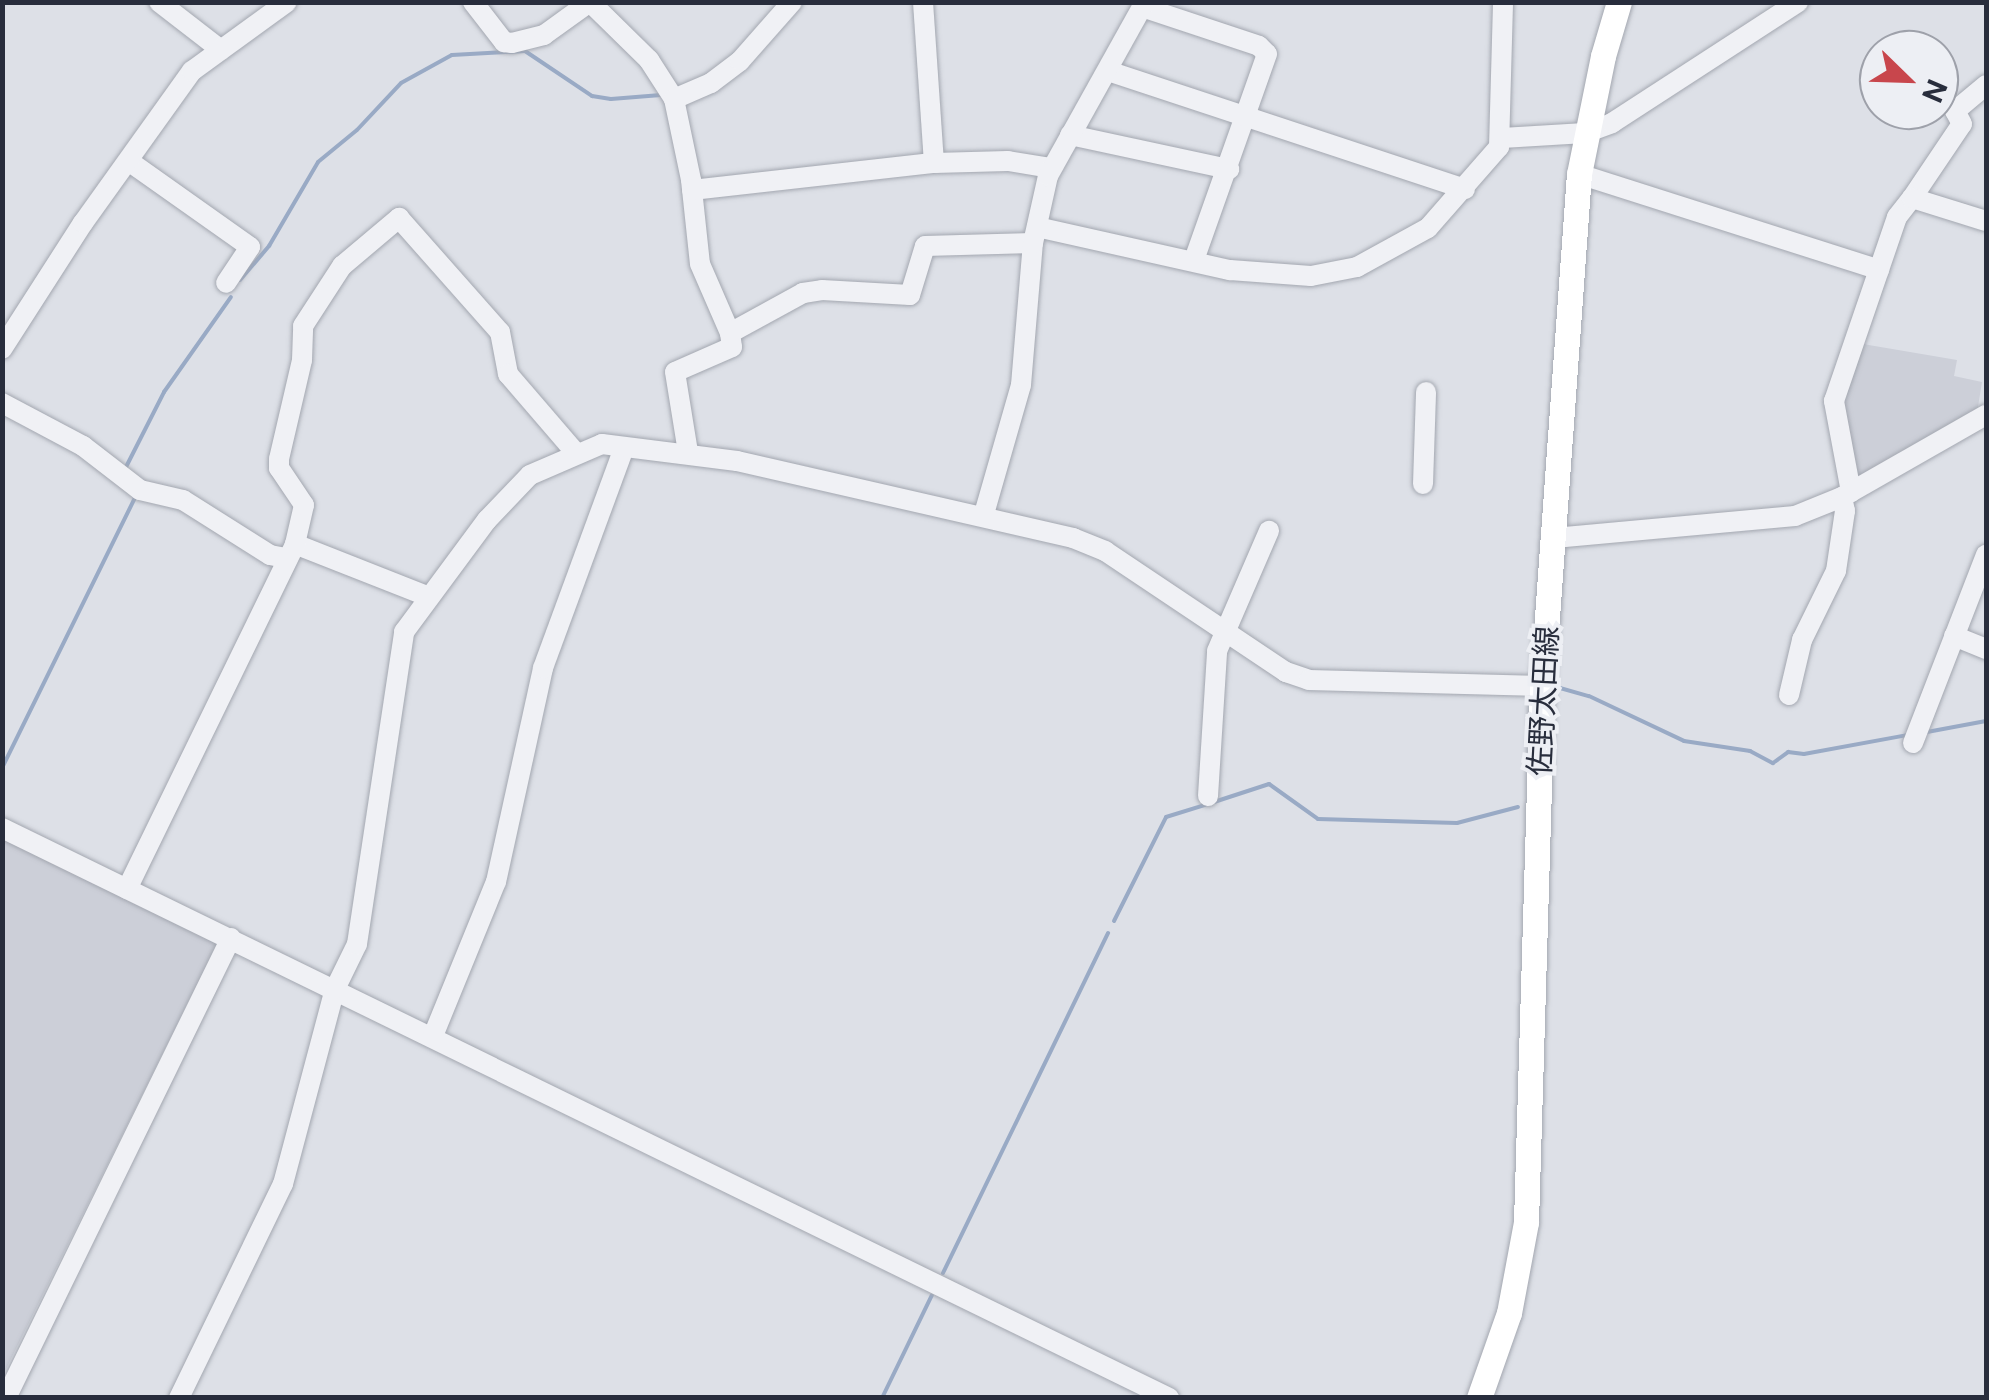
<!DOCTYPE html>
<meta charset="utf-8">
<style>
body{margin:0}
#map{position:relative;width:1989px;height:1400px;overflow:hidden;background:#dde0e7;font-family:"Public Sans","Noto Sans JP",sans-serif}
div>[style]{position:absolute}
.built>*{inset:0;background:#cccfd8}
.stream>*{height:4px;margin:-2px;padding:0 2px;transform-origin:2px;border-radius:2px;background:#99aac5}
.roads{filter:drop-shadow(0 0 2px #a3a7b0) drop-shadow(0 0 2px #a3a7b0)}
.minor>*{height:20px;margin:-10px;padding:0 10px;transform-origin:10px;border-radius:10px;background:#f0f1f5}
.major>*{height:25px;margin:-12.5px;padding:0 12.5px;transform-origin:12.5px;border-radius:12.5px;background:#fff}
span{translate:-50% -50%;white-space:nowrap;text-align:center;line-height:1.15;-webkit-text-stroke:8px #edeff4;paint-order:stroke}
.street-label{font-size:30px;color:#282d3c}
.frame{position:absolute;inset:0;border:5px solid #282d3c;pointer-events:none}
.north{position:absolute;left:1859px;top:30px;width:100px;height:100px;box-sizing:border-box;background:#edeff4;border:2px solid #9ea1aa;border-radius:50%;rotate:113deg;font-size:28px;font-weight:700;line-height:40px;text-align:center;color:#282d3c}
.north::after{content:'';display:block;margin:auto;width:35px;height:45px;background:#c8464c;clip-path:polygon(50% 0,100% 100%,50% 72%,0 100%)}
</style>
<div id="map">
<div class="built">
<div style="clip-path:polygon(1857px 343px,1957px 360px,1954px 376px,1982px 382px,1977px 413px,1857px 479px,1839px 413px)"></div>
<div style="clip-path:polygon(3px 837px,218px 942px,3px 1375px)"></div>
</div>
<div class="stream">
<div style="left:240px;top:280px;width:45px;rotate:-49.5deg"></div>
<div style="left:269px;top:246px;width:97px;rotate:-59.7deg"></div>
<div style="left:318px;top:162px;width:50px;rotate:-39.4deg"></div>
<div style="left:357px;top:130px;width:64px;rotate:-46.9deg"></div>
<div style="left:401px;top:83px;width:58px;rotate:-28.8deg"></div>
<div style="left:452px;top:55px;width:73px;rotate:-3.1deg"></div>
<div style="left:525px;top:51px;width:81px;rotate:33.9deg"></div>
<div style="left:592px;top:96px;width:19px;rotate:9deg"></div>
<div style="left:611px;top:99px;width:50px;rotate:-4.6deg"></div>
<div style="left:126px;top:467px;width:84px;rotate:-63.1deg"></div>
<div style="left:164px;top:392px;width:116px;rotate:-54.8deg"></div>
<div style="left:1553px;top:686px;width:37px;rotate:16deg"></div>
<div style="left:1589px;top:696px;width:105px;rotate:25.3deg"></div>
<div style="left:1684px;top:741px;width:67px;rotate:8.6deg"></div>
<div style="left:1750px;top:751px;width:26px;rotate:28deg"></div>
<div style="left:1773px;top:763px;width:19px;rotate:-36deg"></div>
<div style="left:1788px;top:752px;width:16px;rotate:7deg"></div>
<div style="left:1804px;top:754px;width:106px;rotate:-10.4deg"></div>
<div style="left:1927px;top:732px;width:60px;rotate:-10.6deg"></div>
<div style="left:2px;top:768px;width:301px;rotate:-63.8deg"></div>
<div style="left:1214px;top:802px;width:58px;rotate:-18.1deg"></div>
<div style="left:1269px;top:784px;width:60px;rotate:35.5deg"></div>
<div style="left:1318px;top:819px;width:139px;rotate:1.6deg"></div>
<div style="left:1457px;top:823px;width:63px;rotate:-14.7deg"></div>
<div style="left:1114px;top:921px;width:116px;rotate:-63.4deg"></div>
<div style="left:1166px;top:817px;width:41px;rotate:-17.1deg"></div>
<div style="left:943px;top:1273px;width:378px;rotate:-64.1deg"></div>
<div style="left:882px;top:1398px;width:114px;rotate:-64.1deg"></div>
</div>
<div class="roads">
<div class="minor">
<div style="left:159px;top:2px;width:78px;rotate:37.7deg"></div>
<div style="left:473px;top:2px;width:51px;rotate:52.2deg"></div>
<div style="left:504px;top:42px;width:8px;rotate:7deg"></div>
<div style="left:512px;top:43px;width:33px;rotate:-14deg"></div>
<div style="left:544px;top:35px;width:57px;rotate:-35.7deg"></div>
<div style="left:590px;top:2px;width:83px;rotate:44.5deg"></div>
<div style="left:649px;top:60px;width:46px;rotate:57.3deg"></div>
<div style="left:674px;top:99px;width:83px;rotate:78.1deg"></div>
<div style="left:691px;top:180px;width:84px;rotate:83.9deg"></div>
<div style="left:700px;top:264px;width:75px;rotate:66.5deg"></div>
<div style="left:730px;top:333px;width:14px;rotate:82deg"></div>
<div style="left:732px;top:347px;width:62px;rotate:156.3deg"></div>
<div style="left:675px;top:372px;width:81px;rotate:80.8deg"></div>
<div style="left:923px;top:2px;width:161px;rotate:86.1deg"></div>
<div style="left:934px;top:163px;width:74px;rotate:-1.5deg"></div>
<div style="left:1008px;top:161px;width:44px;rotate:9.2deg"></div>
<div style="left:1142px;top:7px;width:123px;rotate:18.4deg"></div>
<div style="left:1259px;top:46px;width:11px;rotate:45deg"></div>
<div style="left:1267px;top:54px;width:219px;rotate:109.5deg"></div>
<div style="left:1108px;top:71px;width:376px;rotate:18.3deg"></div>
<div style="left:674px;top:99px;width:40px;rotate:-23.4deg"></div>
<div style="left:711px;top:83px;width:36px;rotate:-37deg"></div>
<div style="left:740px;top:61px;width:79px;rotate:-48.6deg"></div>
<div style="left:1070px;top:135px;width:163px;rotate:12.1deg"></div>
<div style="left:1502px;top:138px;width:83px;rotate:-3.4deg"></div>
<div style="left:1585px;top:133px;width:29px;rotate:-20deg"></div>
<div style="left:1612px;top:123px;width:222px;rotate:-33deg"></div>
<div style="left:130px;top:162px;width:147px;rotate:35.3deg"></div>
<div style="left:250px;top:247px;width:43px;rotate:123.7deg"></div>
<div style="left:1579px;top:174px;width:315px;rotate:17.7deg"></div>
<div style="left:692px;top:190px;width:244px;rotate:-6.4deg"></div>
<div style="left:1912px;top:198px;width:89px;rotate:-56deg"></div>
<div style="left:1962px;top:124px;width:15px;rotate:-118deg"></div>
<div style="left:1955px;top:111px;width:40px;rotate:-40deg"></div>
<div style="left:1037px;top:227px;width:198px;rotate:12.6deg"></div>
<div style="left:1230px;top:270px;width:81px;rotate:4.2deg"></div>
<div style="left:1311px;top:276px;width:47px;rotate:-11.1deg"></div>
<div style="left:1357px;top:267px;width:81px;rotate:-28.8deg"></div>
<div style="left:1428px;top:228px;width:108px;rotate:-48.8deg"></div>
<div style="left:1499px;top:147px;width:145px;rotate:-88.4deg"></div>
<div style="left:730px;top:333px;width:83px;rotate:-28.7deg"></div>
<div style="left:803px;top:293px;width:19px;rotate:-9deg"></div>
<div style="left:822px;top:290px;width:88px;rotate:3.3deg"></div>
<div style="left:910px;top:295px;width:51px;rotate:-73deg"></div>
<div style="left:925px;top:246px;width:108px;rotate:-1.6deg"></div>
<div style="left:2px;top:349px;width:150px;rotate:-57.3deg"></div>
<div style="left:83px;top:223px;width:187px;rotate:-54.4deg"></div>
<div style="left:192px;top:71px;width:117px;rotate:-36deg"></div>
<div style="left:2px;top:403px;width:92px;rotate:28deg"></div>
<div style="left:83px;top:446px;width:72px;rotate:37.7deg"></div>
<div style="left:140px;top:490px;width:44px;rotate:13.1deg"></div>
<div style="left:183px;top:500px;width:103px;rotate:32.3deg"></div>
<div style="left:270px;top:555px;width:15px;rotate:11deg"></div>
<div style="left:1423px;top:484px;width:92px;rotate:-88.1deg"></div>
<div style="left:1851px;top:492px;width:93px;rotate:-100.6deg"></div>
<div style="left:1834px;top:401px;width:194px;rotate:-71.1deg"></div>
<div style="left:1897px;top:217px;width:24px;rotate:-52deg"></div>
<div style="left:1912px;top:198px;width:77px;rotate:17.3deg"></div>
<div style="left:984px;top:514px;width:134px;rotate:-74deg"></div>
<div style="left:1021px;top:385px;width:143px;rotate:-85.2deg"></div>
<div style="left:1033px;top:243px;width:69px;rotate:-77.4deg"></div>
<div style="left:1048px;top:176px;width:199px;rotate:-60.9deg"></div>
<div style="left:1554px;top:538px;width:242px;rotate:-5.2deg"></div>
<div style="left:1795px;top:516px;width:51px;rotate:-22deg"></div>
<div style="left:1842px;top:497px;width:166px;rotate:-29.7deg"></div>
<div style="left:295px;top:544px;width:142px;rotate:21.5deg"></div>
<div style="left:1954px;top:636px;width:35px;rotate:22deg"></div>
<div style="left:1789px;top:695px;width:57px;rotate:-76.7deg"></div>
<div style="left:1802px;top:640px;width:77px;rotate:-63.8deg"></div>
<div style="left:1836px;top:571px;width:61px;rotate:-81.5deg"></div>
<div style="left:1845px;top:511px;width:14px;rotate:-102deg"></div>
<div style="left:1913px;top:743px;width:202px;rotate:-68.8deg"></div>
<div style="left:1208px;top:796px;width:145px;rotate:-86.4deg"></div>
<div style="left:1217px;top:651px;width:131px;rotate:-66.6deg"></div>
<div style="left:2px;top:828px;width:1299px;rotate:26.03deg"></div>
<div style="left:127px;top:889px;width:384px;rotate:-64deg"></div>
<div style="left:295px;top:544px;width:40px;rotate:-77deg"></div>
<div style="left:304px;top:505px;width:45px;rotate:-124deg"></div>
<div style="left:279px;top:468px;width:9px;rotate:-90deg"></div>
<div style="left:279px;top:459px;width:102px;rotate:-76.9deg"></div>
<div style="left:302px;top:360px;width:34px;rotate:-88deg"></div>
<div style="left:303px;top:326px;width:72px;rotate:-57deg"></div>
<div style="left:342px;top:266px;width:75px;rotate:-40.1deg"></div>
<div style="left:399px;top:218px;width:152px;rotate:48.5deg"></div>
<div style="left:500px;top:332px;width:43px;rotate:79.2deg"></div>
<div style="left:508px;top:374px;width:104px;rotate:49.3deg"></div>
<div style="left:433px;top:1036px;width:166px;rotate:-67.8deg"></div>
<div style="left:496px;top:882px;width:219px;rotate:-77.6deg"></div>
<div style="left:543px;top:668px;width:234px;rotate:-69.8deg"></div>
<div style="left:6px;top:1398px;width:512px;rotate:-63.94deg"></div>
<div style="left:179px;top:1398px;width:238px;rotate:-64.1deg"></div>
<div style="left:283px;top:1184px;width:202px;rotate:-75.1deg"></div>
<div style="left:335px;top:989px;width:50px;rotate:-63.9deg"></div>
<div style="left:357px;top:944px;width:316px;rotate:-81.4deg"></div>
<div style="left:404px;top:632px;width:139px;rotate:-53.5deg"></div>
<div style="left:487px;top:520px;width:62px;rotate:-46.3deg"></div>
<div style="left:530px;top:475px;width:78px;rotate:-23.3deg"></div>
<div style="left:602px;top:444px;width:136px;rotate:7.2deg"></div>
<div style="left:737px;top:461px;width:345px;rotate:12.9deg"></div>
<div style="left:1073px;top:538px;width:35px;rotate:22deg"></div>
<div style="left:1105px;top:551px;width:218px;rotate:33.8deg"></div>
<div style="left:1286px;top:672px;width:24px;rotate:19deg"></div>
<div style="left:1309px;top:680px;width:233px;rotate:1.5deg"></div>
</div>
<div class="major">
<div style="left:1479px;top:1398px;width:90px;rotate:-70.6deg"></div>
<div style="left:1509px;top:1313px;width:93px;rotate:-79.4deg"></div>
<div style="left:1526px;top:1222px;width:536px;rotate:-88.29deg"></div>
<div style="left:1542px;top:686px;width:513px;rotate:-85.87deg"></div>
<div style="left:1579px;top:174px;width:120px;rotate:-78.5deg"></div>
<div style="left:1603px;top:56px;width:56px;rotate:-73.5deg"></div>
</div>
</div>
<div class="street-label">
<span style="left:1543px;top:701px;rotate:-87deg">佐野太田線</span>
</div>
<div class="frame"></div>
<div class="north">N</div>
</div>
